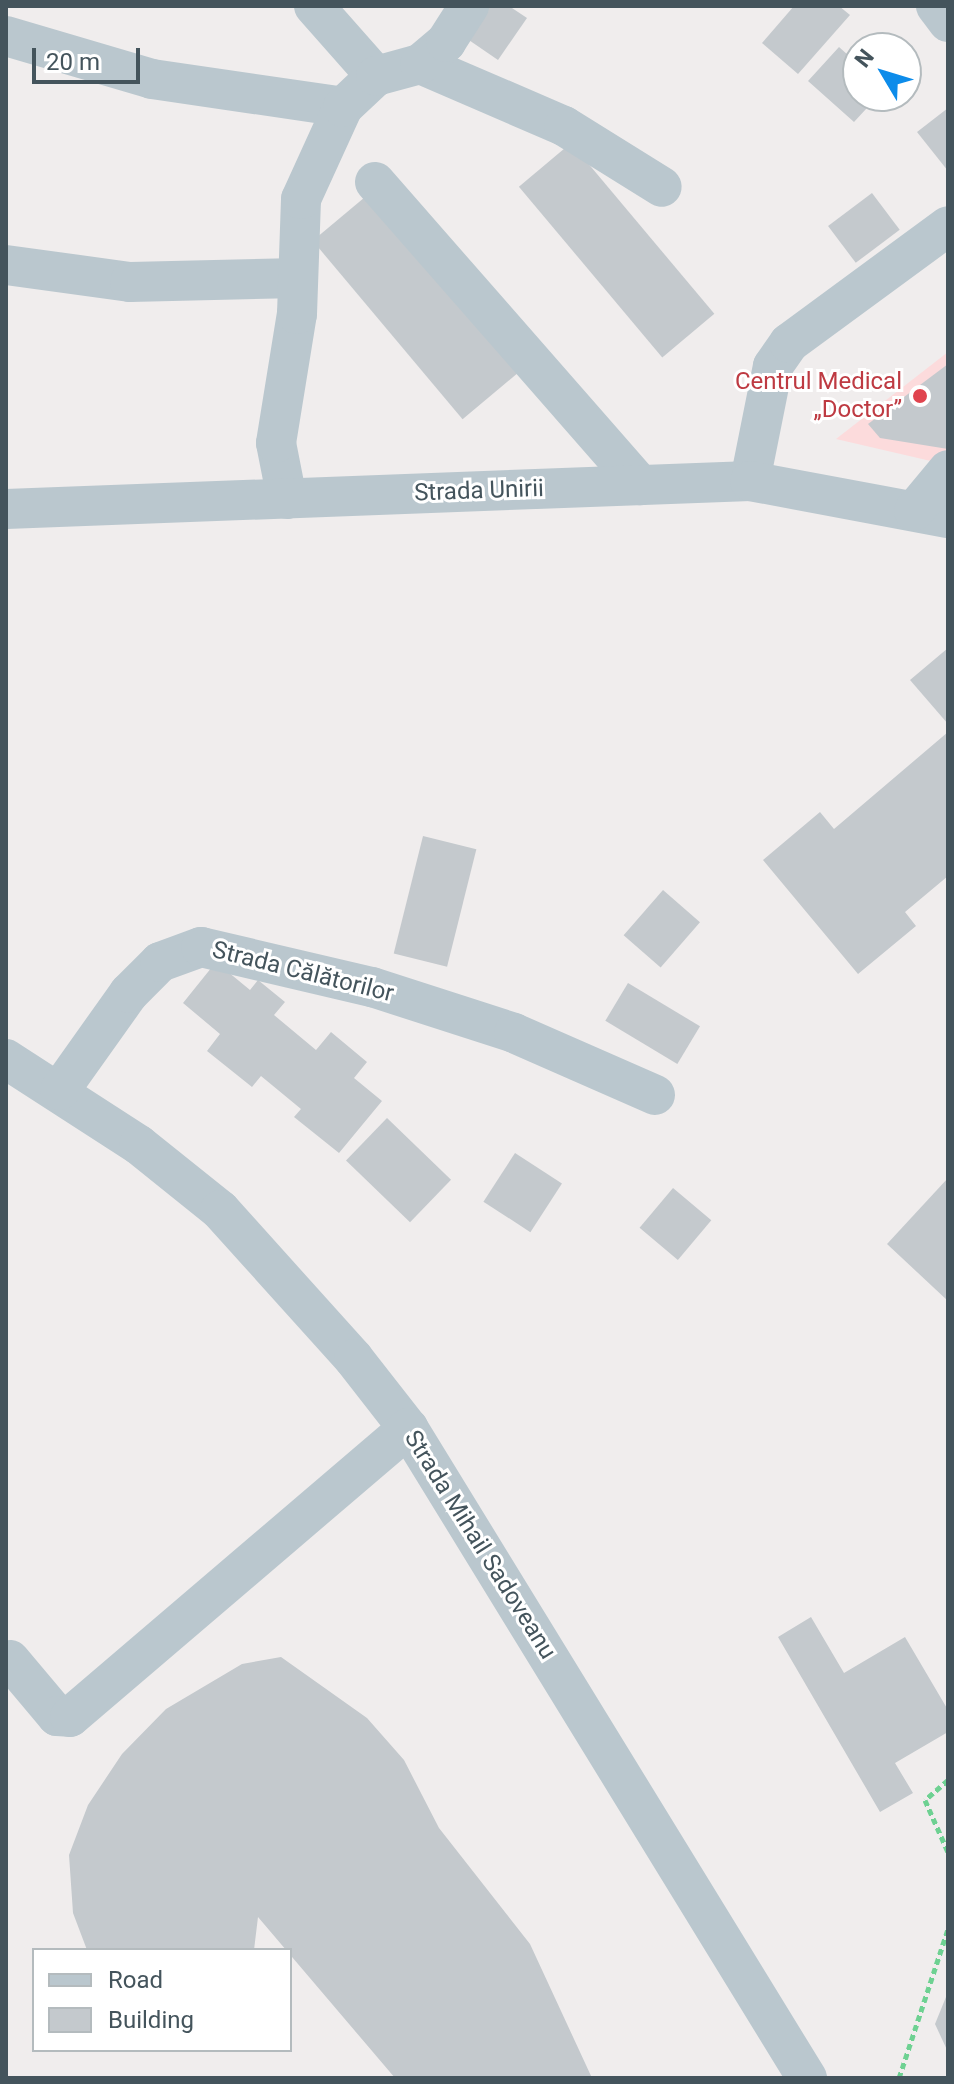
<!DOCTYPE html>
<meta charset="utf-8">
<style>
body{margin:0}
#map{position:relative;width:954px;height:2084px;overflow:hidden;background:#f0eded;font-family:Roboto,sans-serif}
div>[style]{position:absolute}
.medical>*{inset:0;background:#fcdbdc}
.building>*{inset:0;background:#c4c9cd;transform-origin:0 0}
.path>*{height:5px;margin-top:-2.5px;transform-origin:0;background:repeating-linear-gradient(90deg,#6ed192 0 6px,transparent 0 10px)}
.minor>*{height:40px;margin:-20px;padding:0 20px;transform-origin:20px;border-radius:20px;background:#bac7ce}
.dots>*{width:22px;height:22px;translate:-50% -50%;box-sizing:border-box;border:4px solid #fff;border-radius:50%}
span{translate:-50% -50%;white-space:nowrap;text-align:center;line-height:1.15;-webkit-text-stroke:6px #fff;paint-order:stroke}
.health-label{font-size:24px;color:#be3a42}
.right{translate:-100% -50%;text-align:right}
.street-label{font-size:24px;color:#44545c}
.frame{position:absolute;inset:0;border:8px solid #44545c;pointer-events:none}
.legend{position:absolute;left:32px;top:1948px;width:260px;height:104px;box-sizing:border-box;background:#fff;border:2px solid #b4bbbe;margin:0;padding:10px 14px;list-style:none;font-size:24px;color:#44545c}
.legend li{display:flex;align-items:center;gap:16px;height:40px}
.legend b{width:40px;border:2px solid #b4bbbe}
.north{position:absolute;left:842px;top:32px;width:80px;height:80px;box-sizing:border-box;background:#fff;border:2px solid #b4bbbe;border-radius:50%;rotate:308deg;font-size:22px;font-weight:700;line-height:32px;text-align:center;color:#44545c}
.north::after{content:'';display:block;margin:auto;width:28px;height:36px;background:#0d8cea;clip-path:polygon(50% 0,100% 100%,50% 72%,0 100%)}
.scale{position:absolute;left:32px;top:48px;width:108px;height:36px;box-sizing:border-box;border:4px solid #44545c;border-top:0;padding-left:10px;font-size:24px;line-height:28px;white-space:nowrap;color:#44545c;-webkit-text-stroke:6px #fff;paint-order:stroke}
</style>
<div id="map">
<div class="medical">
<div style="clip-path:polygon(948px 352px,948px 465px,836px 439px)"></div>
</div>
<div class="building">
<div style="clip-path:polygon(483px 6px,509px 6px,527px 18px,498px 60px,463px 36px)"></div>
<div style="clip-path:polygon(794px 6px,839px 6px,850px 15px,798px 74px,762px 43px)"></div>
<div style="clip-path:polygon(839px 47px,858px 64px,858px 96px,878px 96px,854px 122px,808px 81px)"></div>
<div style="clip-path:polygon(948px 108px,948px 171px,917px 132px)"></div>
<div style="left:571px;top:143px;width:223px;height:68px;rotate:50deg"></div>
<div style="left:371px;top:192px;width:233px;height:76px;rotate:50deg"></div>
<div style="left:872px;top:193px;width:46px;height:55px;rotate:53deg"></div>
<div style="clip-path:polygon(948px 364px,948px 449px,880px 438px,868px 424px)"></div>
<div style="clip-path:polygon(948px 648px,948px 724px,910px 680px)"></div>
<div style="clip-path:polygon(948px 732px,948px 876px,905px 912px,916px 926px,858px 974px,763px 860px,820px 812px,834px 829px)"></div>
<div style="left:423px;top:836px;width:55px;height:121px;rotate:14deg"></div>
<div style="left:663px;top:890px;width:49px;height:60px;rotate:41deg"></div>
<div style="clip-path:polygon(216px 962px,250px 990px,258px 980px,285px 1002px,274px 1015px,316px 1050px,331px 1032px,367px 1062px,354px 1078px,382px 1101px,339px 1153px,294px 1117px,301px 1109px,261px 1076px,252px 1087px,207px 1051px,220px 1034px,183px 1003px)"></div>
<div style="left:628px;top:983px;width:84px;height:44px;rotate:31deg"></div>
<div style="left:387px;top:1118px;width:89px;height:59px;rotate:44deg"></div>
<div style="left:515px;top:1153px;width:56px;height:58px;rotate:33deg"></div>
<div style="clip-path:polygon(948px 1178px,948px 1301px,887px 1244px)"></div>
<div style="left:673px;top:1188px;width:50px;height:52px;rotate:40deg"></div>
<div style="clip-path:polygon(811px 1617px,844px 1673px,905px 1637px,948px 1710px,948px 1732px,895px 1763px,913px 1793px,880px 1812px,778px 1637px)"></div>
<div style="clip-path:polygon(281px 1657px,367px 1718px,404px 1760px,439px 1828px,530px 1944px,592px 2078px,395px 2078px,258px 1917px,254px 1950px,87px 1950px,73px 1913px,69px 1855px,88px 1805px,122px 1754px,166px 1709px,242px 1664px)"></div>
<div style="clip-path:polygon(948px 1992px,948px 2052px,935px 2024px)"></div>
</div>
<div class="path">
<div style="left:948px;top:1780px;width:30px;rotate:139deg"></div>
<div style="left:925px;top:1800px;width:57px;rotate:66.1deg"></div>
<div style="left:899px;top:2078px;width:157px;rotate:-71.8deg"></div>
</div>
<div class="minor">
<div style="left:314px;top:6px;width:94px;rotate:48.5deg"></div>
<div style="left:936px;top:6px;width:20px;rotate:53deg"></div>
<div style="left:6px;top:36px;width:152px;rotate:16.4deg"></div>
<div style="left:152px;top:79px;width:193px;rotate:8.3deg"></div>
<div style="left:420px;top:64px;width:157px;rotate:23.3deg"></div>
<div style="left:564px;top:126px;width:115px;rotate:31.9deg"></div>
<div style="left:375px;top:182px;width:403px;rotate:48.8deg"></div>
<div style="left:6px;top:265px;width:125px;rotate:7.8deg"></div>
<div style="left:130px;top:282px;width:168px;rotate:-1.4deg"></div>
<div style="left:750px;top:481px;width:117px;rotate:-78.7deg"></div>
<div style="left:773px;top:366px;width:28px;rotate:-55deg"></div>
<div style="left:789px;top:343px;width:197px;rotate:-36.3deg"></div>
<div style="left:287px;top:499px;width:57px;rotate:-101.1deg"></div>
<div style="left:276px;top:443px;width:131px;rotate:-80.8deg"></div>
<div style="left:297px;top:314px;width:115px;rotate:-88deg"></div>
<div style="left:301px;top:199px;width:101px;rotate:-65.5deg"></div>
<div style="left:343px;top:107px;width:45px;rotate:-43.2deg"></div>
<div style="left:376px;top:76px;width:46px;rotate:-15.3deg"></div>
<div style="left:420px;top:64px;width:34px;rotate:-40deg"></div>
<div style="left:446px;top:42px;width:43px;rotate:-57.4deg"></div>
<div style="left:6px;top:509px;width:745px;rotate:-2.16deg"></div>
<div style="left:750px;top:481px;width:201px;rotate:10.6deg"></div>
<div style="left:914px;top:511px;width:53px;rotate:-50.3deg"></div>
<div style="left:6px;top:1059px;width:158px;rotate:32.9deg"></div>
<div style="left:139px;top:1145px;width:104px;rotate:38.7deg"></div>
<div style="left:220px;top:1210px;width:200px;rotate:48deg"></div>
<div style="left:354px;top:1359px;width:88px;rotate:52deg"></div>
<div style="left:408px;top:1428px;width:763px;rotate:58.46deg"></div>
<div style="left:60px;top:1090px;width:119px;rotate:-54.6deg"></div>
<div style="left:129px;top:993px;width:44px;rotate:-45deg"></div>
<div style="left:160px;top:962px;width:44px;rotate:-20.1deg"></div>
<div style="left:201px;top:947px;width:176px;rotate:13.2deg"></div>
<div style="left:372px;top:987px;width:149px;rotate:17.9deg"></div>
<div style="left:514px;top:1033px;width:154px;rotate:23.7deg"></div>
<div style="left:10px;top:1660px;width:73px;rotate:50deg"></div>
<div style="left:57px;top:1716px;width:13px;rotate:4deg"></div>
<div style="left:70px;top:1717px;width:445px;rotate:-40.5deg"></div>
</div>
<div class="dots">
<div style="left:920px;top:396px;background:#e0444e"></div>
</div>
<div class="health-label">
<span class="right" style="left:902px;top:396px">Centrul Medical<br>„Doctor”</span>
</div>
<div class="street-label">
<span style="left:479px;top:491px;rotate:-2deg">Strada Unirii</span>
<span style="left:303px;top:972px;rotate:14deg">Strada Călătorilor</span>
<span style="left:480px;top:1545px;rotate:58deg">Strada Mihail Sadoveanu</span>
</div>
<div class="frame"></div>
<ul class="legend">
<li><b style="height:10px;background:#bac7ce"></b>Road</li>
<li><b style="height:22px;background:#c4c9cd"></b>Building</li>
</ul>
<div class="north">N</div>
<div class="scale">20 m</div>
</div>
